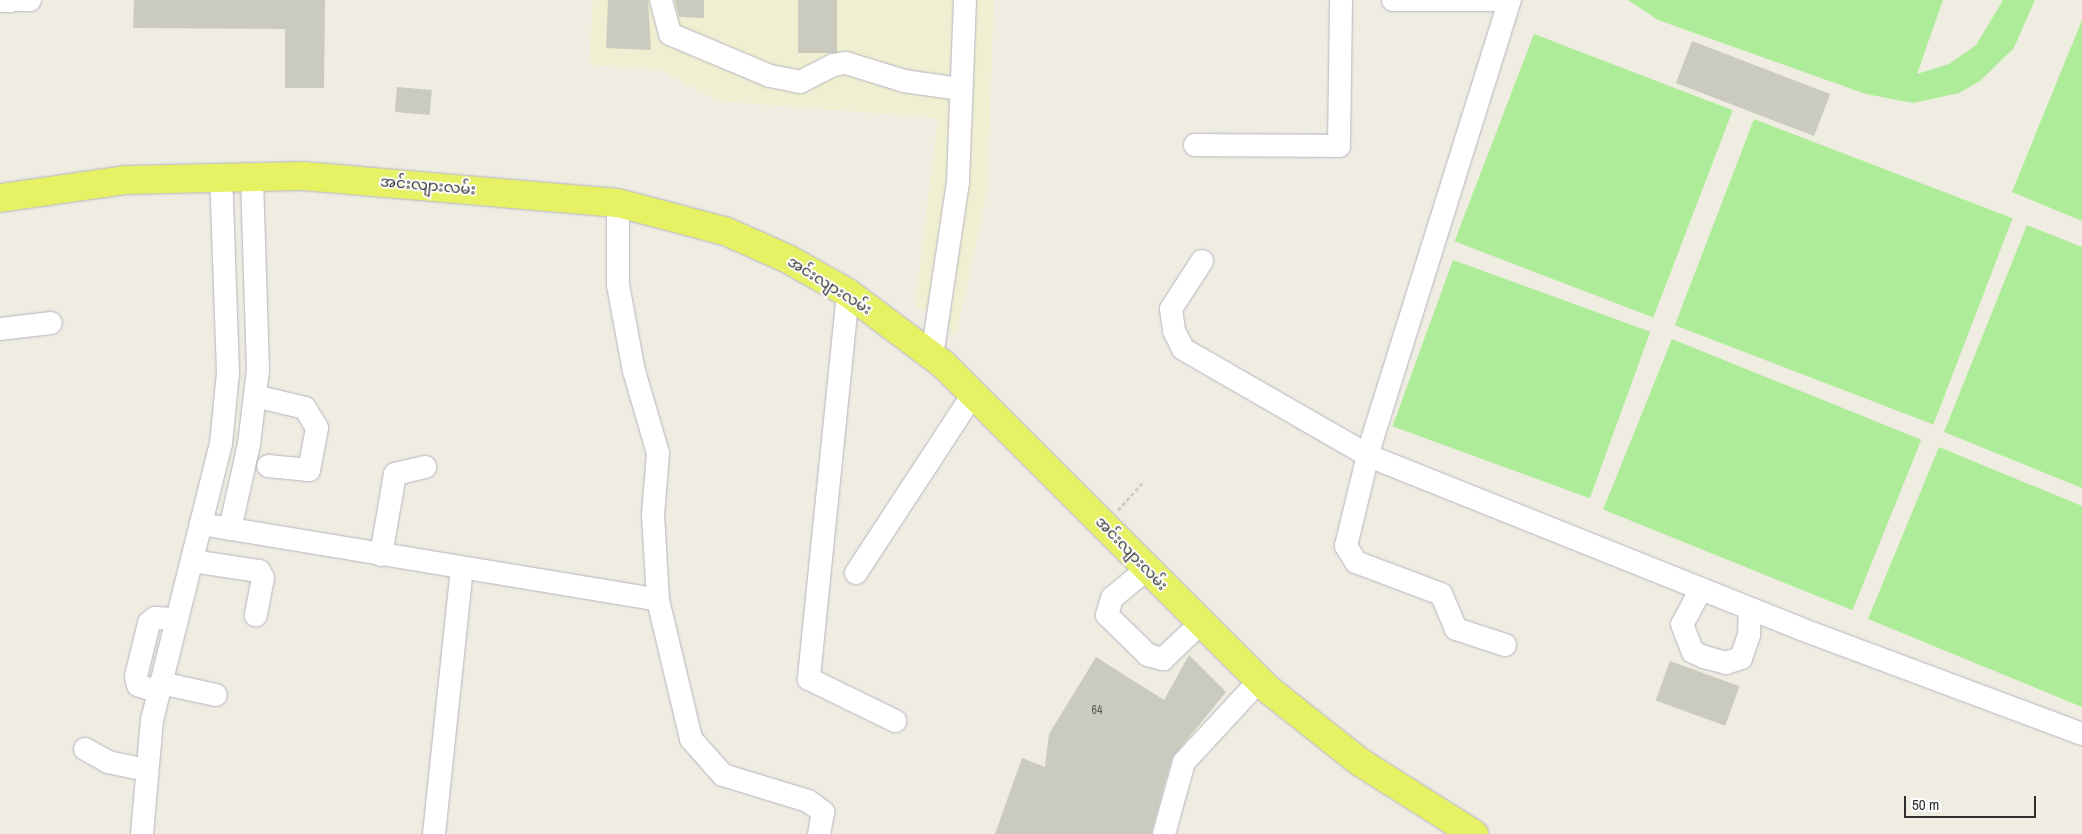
<!DOCTYPE html>
<meta charset="utf-8">
<style>
body{margin:0}
#map{position:relative;width:2082px;height:834px;overflow:hidden;background:#efede1;font-family:"Archivo Narrow","Noto Sans Myanmar",sans-serif}
div>[style]{position:absolute}
.education>*{inset:0;background:#f0efd1}
.pitch>*{inset:0;background:#afec9a;transform-origin:0 0}
.building>*{inset:0;background:#cbcabf;transform-origin:0 0}
.path>*{height:3px;margin-top:-1.5px;transform-origin:0;background:repeating-linear-gradient(90deg,#cdcdcd 0 4px,transparent 0 6.5px)}
.roads{filter:drop-shadow(0 0 1px #b6b4c1) drop-shadow(0 0 1px #b6b4c1)}
.minor>*{height:22px;margin:-11px;padding:0 11px;transform-origin:11px;border-radius:11px;background:#fff}
.major>*{height:28px;margin:-14px;padding:0 14px;transform-origin:14px;border-radius:14px;background:#e6f163}
span{translate:-50% -50%;white-space:nowrap;text-align:center;line-height:1.15;-webkit-text-stroke:4px #fff;paint-order:stroke}
.number-label{font-size:12px;color:#555552}
.number-label span{-webkit-text-stroke-width:0}
.street-label{font-size:15px;color:#2e2e2e}
.scale{position:absolute;left:1904px;top:796px;width:132px;height:22px;box-sizing:border-box;border:2px solid #2e2e2e;border-top:0;padding-left:6px;font-size:15px;line-height:18px;white-space:nowrap;color:#2e2e2e;-webkit-text-stroke:4px #fff;paint-order:stroke}
</style>
<div id="map">
<div class="education">
<div style="clip-path:polygon(593px 0,994px 0,987px 194px,956px 335px,915px 305px,938px 118px,718px 101px,660px 70px,589px 65px)"></div>
</div>
<div class="pitch">
<div style="clip-path:polygon(1628px 0,1943px 0,1917px 74px,1949px 64px,1976px 45px,2003px 0,2035px 0,2014px 48px,1980px 81px,1959px 93px,1913px 103px,1866px 94px,1658px 20px)"></div>
<div style="clip-path:polygon(2082px 20px,2082px 221px,2012px 192px)"></div>
<div style="left:1534px;top:34px;width:213px;height:222px;rotate:21deg"></div>
<div style="left:1754px;top:119px;width:277px;height:221px;rotate:21deg"></div>
<div style="clip-path:polygon(2027px 225px,2082px 247px,2082px 488px,1944px 432px)"></div>
<div style="left:1453px;top:260px;width:210px;height:177px;rotate:20deg"></div>
<div style="left:1672px;top:339px;width:269px;height:184px;rotate:22deg"></div>
<div style="clip-path:polygon(1939px 447px,2082px 506px,2082px 707px,1868px 619px)"></div>
</div>
<div class="building">
<div style="clip-path:polygon(134px 0,325px 0,324px 88px,285px 88px,285px 29px,133px 28px)"></div>
<div style="clip-path:polygon(608px 0,648px 0,651px 50px,606px 48px)"></div>
<div style="clip-path:polygon(675px 0,704px 0,704px 18px,679px 17px)"></div>
<div style="left:798px;top:0;width:39px;height:53px"></div>
<div style="left:1692px;top:41px;width:148px;height:45px;rotate:21deg"></div>
<div style="left:397px;top:87px;width:35px;height:25px;rotate:5deg"></div>
<div style="clip-path:polygon(1189px 655px,1226px 692px,1172px 758px,1151px 834px,995px 834px,1022px 758px,1045px 767px,1049px 734px,1096px 657px,1164px 700px)"></div>
<div style="left:1670px;top:661px;width:74px;height:42px;rotate:20deg"></div>
</div>
<div class="path">
<div style="left:1118px;top:510px;width:36px;rotate:-48deg"></div>
</div>
<div class="roads">
<div class="minor">
<div style="left:661px;top:0;width:35px;rotate:75deg"></div>
<div style="left:670px;top:34px;width:108px;rotate:22.8deg"></div>
<div style="left:770px;top:76px;width:31px;rotate:11deg"></div>
<div style="left:800px;top:82px;width:37px;rotate:-27deg"></div>
<div style="left:833px;top:65px;width:13px;rotate:-9deg"></div>
<div style="left:846px;top:63px;width:61px;rotate:17.2deg"></div>
<div style="left:904px;top:81px;width:57px;rotate:8.1deg"></div>
<div style="left:1393px;top:0;width:116px"></div>
<div style="left:0;top:1px;width:30px;rotate:-2deg"></div>
<div style="left:1195px;top:145px;width:144px;rotate:0.4deg"></div>
<div style="left:1339px;top:146px;width:146px;rotate:-89.2deg"></div>
<div style="left:618px;top:203px;width:82px;rotate:90deg"></div>
<div style="left:618px;top:285px;width:87px;rotate:79.5deg"></div>
<div style="left:634px;top:371px;width:85px;rotate:73.7deg"></div>
<div style="left:658px;top:453px;width:62px;rotate:94.6deg"></div>
<div style="left:653px;top:515px;width:85px;rotate:86.6deg"></div>
<div style="left:658px;top:600px;width:143px;rotate:76.6deg"></div>
<div style="left:691px;top:739px;width:48px;rotate:48.4deg"></div>
<div style="left:723px;top:775px;width:89px;rotate:17deg"></div>
<div style="left:808px;top:801px;width:19px;rotate:36deg"></div>
<div style="left:823px;top:812px;width:22px;rotate:100deg"></div>
<div style="left:1202px;top:261px;width:57px;rotate:122.9deg"></div>
<div style="left:1171px;top:309px;width:22px;rotate:82deg"></div>
<div style="left:1174px;top:331px;width:20px;rotate:63deg"></div>
<div style="left:1183px;top:349px;width:215px;rotate:29.9deg"></div>
<div style="left:1369px;top:456px;width:465px;rotate:21.8deg"></div>
<div style="left:1801px;top:629px;width:300px;rotate:20.5deg"></div>
<div style="left:848px;top:293px;width:388px;rotate:95.8deg"></div>
<div style="left:809px;top:679px;width:96px;rotate:26deg"></div>
<div style="left:0;top:329px;width:51px;rotate:-6.7deg"></div>
<div style="left:932px;top:356px;width:176px;rotate:-81.5deg"></div>
<div style="left:958px;top:182px;width:182px;rotate:-87.8deg"></div>
<div style="left:255px;top:396px;width:51px;rotate:13.5deg"></div>
<div style="left:305px;top:408px;width:23px;rotate:59deg"></div>
<div style="left:317px;top:428px;width:43px;rotate:100.8deg"></div>
<div style="left:309px;top:470px;width:41px;rotate:-174.4deg"></div>
<div style="left:201px;top:524px;width:463px;rotate:9.4deg"></div>
<div style="left:230px;top:529px;width:87px;rotate:-77.4deg"></div>
<div style="left:249px;top:444px;width:75px;rotate:-83.1deg"></div>
<div style="left:258px;top:370px;width:194px;rotate:-91.8deg"></div>
<div style="left:381px;top:555px;width:82px;rotate:-80.2deg"></div>
<div style="left:395px;top:474px;width:31px;rotate:-13deg"></div>
<div style="left:192px;top:561px;width:68px;rotate:8.5deg"></div>
<div style="left:259px;top:571px;width:8px;rotate:60deg"></div>
<div style="left:263px;top:578px;width:38px;rotate:101deg"></div>
<div style="left:1147px;top:569px;width:45px;rotate:140.4deg"></div>
<div style="left:1112px;top:598px;width:18px;rotate:106deg"></div>
<div style="left:1107px;top:615px;width:57px;rotate:44.3deg"></div>
<div style="left:1148px;top:655px;width:16px;rotate:15deg"></div>
<div style="left:1163px;top:659px;width:52px;rotate:-43.5deg"></div>
<div style="left:856px;top:573px;width:215px;rotate:-56.8deg"></div>
<div style="left:1701px;top:589px;width:40px;rotate:118deg"></div>
<div style="left:1682px;top:624px;width:30px;rotate:69deg"></div>
<div style="left:1693px;top:652px;width:12px;rotate:24deg"></div>
<div style="left:1704px;top:657px;width:23px;rotate:15deg"></div>
<div style="left:1726px;top:663px;width:16px;rotate:-18deg"></div>
<div style="left:1741px;top:658px;width:24px;rotate:-71deg"></div>
<div style="left:1749px;top:635px;width:26px;rotate:-88deg"></div>
<div style="left:1505px;top:645px;width:52px;rotate:-161.9deg"></div>
<div style="left:1456px;top:629px;width:38px;rotate:-113deg"></div>
<div style="left:1441px;top:594px;width:91px;rotate:-159.4deg"></div>
<div style="left:1356px;top:562px;width:19px;rotate:-122deg"></div>
<div style="left:1346px;top:546px;width:106px;rotate:-76.4deg"></div>
<div style="left:1371px;top:443px;width:464px;rotate:-72.6deg"></div>
<div style="left:161px;top:683px;width:56px;rotate:12.3deg"></div>
<div style="left:159px;top:692px;width:22px;rotate:-162deg"></div>
<div style="left:138px;top:685px;width:9px;rotate:-103deg"></div>
<div style="left:136px;top:676px;width:55px;rotate:-76.2deg"></div>
<div style="left:149px;top:623px;width:8px;rotate:-40deg"></div>
<div style="left:155px;top:618px;width:22px;rotate:3deg"></div>
<div style="left:85px;top:749px;width:26px;rotate:29deg"></div>
<div style="left:108px;top:762px;width:40px;rotate:12deg"></div>
<div style="left:142px;top:834px;width:114px;rotate:-85deg"></div>
<div style="left:152px;top:720px;width:284px;rotate:-76deg"></div>
<div style="left:221px;top:444px;width:71px;rotate:-84.4deg"></div>
<div style="left:228px;top:373px;width:197px;rotate:-92deg"></div>
<div style="left:434px;top:834px;width:266px;rotate:-84deg"></div>
<div style="left:1164px;top:834px;width:75px;rotate:-74.5deg"></div>
<div style="left:1184px;top:762px;width:110px;rotate:-47.2deg"></div>
</div>
<div class="major">
<div style="left:0;top:198px;width:126px;rotate:-8.2deg"></div>
<div style="left:125px;top:180px;width:178px;rotate:-1.3deg"></div>
<div style="left:303px;top:176px;width:316px;rotate:4.9deg"></div>
<div style="left:618px;top:203px;width:111px;rotate:14.7deg"></div>
<div style="left:725px;top:231px;width:69px;rotate:24deg"></div>
<div style="left:788px;top:259px;width:69px;rotate:29.5deg"></div>
<div style="left:848px;top:293px;width:119px;rotate:36.8deg"></div>
<div style="left:943px;top:364px;width:461px;rotate:45deg"></div>
<div style="left:1269px;top:690px;width:116px;rotate:38.4deg"></div>
<div style="left:1360px;top:762px;width:135px;rotate:32.3deg"></div>
</div>
</div>
<div class="number-label">
<span style="left:1097px;top:711px">64</span>
</div>
<div class="street-label">
<span style="left:428px;top:185px;rotate:5deg">အင်းလျားလမ်း</span>
<span style="left:830px;top:285px;rotate:32deg">အင်းလျားလမ်း</span>
<span style="left:1132px;top:553px;rotate:46deg">အင်းလျားလမ်း</span>
</div>
<div class="scale">50 m</div>
</div>
